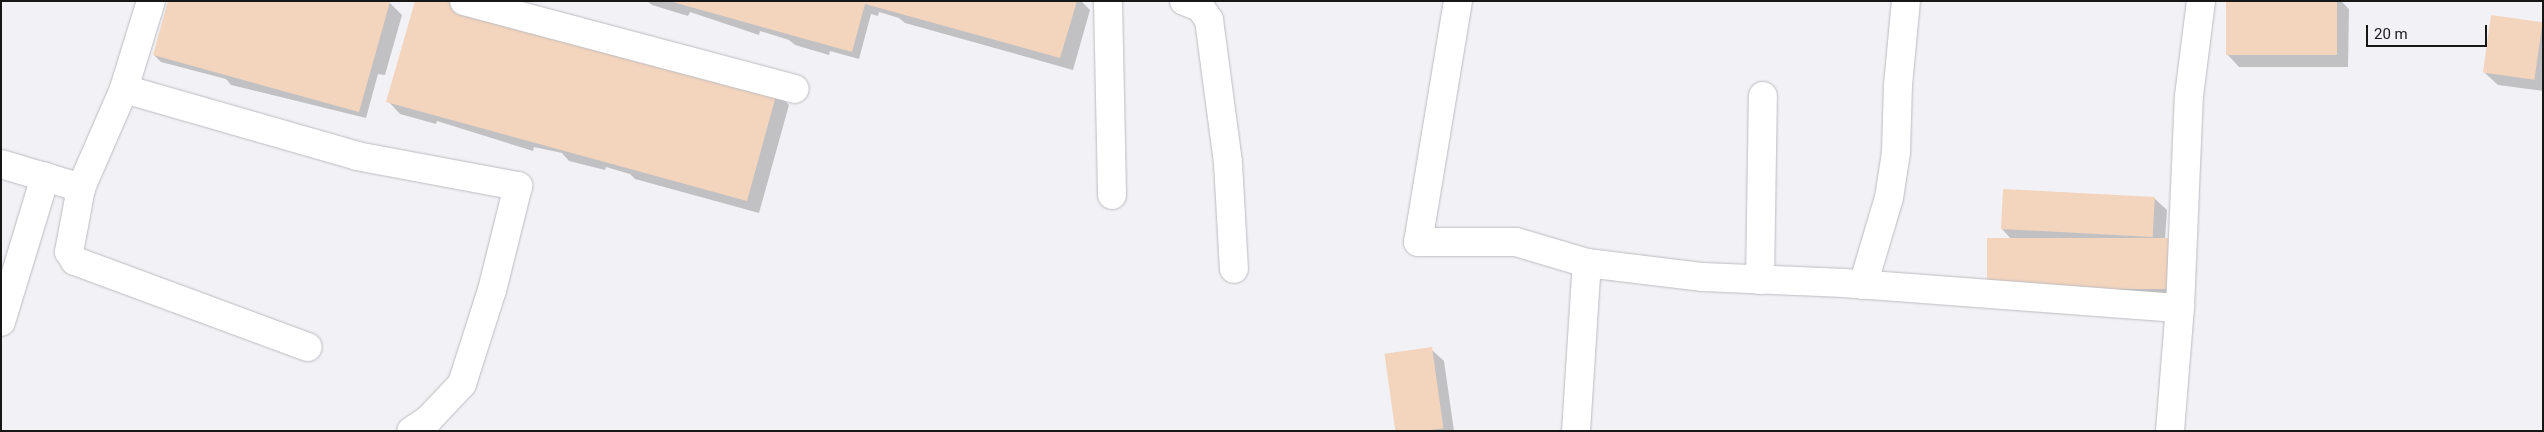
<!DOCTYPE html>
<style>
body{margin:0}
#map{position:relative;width:2544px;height:432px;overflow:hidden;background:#f2f2f6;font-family:Roboto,sans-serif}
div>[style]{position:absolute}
.shadow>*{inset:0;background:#0003}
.building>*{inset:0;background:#f3d4bd;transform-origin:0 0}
.roads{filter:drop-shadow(0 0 1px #bbbcc0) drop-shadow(0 0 1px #bbbcc0)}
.minor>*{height:28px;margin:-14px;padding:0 14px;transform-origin:14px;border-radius:14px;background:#fff}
span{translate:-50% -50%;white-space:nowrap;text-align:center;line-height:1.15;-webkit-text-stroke:4.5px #f2f2f6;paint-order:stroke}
.frame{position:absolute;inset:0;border:2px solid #171718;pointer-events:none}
.scale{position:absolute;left:2366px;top:25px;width:121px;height:22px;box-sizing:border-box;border:2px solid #171718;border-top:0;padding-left:6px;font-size:15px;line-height:18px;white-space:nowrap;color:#171718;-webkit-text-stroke:4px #f2f2f6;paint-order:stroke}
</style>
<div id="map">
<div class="shadow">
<div style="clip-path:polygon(647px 1px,1081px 1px,1090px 10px,1073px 70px,905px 23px,899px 18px,879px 12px,878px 16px,871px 14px,859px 59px,830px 51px,829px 55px,795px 45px,789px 40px,760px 31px,759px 35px,690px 12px,688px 16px,652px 5px)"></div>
<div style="clip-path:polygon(2228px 1px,2341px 1px,2349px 9px,2348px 67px,2239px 67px,2227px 54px)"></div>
<div style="clip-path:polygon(390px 3px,402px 15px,385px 75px,378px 74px,366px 118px,231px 85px,226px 79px,161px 62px,154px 55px)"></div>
<div style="clip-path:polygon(2543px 23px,2543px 91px,2498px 85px,2485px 73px)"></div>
<div style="clip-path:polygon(777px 93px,789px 105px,759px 213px,635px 179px,630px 174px,606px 167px,605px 170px,569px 161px,562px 153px,534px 147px,533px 151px,437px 121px,436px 124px,400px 114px,388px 101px)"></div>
<div style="clip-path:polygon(2154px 198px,2167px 210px,2165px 239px,2183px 254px,2183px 303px,2003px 304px,2012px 240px,2002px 229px)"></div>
<div style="clip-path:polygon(1431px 349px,1444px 361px,1454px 431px,1398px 431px)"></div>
</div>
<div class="building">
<div style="clip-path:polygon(168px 1px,388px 1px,390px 2px,359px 112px,153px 55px)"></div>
<div style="clip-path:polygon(415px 1px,451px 1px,777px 92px,747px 201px,386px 102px)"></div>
<div style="clip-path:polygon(669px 1px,1077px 1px,1060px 58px,865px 4px,852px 52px)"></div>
<div style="left:2226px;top:1px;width:111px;height:54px"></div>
<div style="left:2491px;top:15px;width:52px;height:58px;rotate:8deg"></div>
<div style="left:2003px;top:189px;width:152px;height:40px;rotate:3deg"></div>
<div style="left:1987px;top:238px;width:182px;height:51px"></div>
<div style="left:1432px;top:347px;width:82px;height:48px;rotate:82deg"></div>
</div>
<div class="roads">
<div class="minor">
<div style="left:151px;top:1px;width:92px;rotate:107.1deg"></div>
<div style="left:124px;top:89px;width:108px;rotate:113.5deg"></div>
<div style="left:81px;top:188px;width:65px;rotate:100.6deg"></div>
<div style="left:69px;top:252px;width:11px;rotate:56deg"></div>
<div style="left:75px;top:261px;width:248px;rotate:20.3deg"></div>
<div style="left:464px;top:1px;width:342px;rotate:14.9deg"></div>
<div style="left:1108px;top:1px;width:194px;rotate:88.8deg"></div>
<div style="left:1184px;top:1px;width:17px;rotate:21deg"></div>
<div style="left:1200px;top:7px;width:16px;rotate:55deg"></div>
<div style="left:1209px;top:20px;width:144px;rotate:82.4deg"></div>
<div style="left:1228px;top:163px;width:106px;rotate:86.8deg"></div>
<div style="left:1458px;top:1px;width:244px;rotate:99.4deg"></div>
<div style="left:1418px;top:242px;width:98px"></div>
<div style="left:1516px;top:242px;width:74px;rotate:16.5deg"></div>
<div style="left:1587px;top:263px;width:117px;rotate:6.9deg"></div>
<div style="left:1703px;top:277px;width:141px;rotate:2.4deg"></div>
<div style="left:1844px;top:283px;width:337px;rotate:4.3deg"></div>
<div style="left:124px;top:89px;width:242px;rotate:16deg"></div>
<div style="left:357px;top:156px;width:164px;rotate:10.6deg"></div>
<div style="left:518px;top:186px;width:107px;rotate:104deg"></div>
<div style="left:492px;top:290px;width:99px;rotate:107.7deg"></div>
<div style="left:462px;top:384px;width:50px;rotate:133.4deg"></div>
<div style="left:428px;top:420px;width:20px;rotate:147deg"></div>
<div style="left:1px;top:164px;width:46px;rotate:16.5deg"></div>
<div style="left:1760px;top:280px;width:184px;rotate:-89.1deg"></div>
<div style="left:1863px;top:285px;width:91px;rotate:-73.4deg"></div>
<div style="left:1889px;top:198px;width:47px;rotate:-81.3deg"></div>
<div style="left:1896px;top:152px;width:67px;rotate:-88.3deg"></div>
<div style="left:1898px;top:85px;width:84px;rotate:-84.6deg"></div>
<div style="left:1px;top:322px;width:152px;rotate:-73.1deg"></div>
<div style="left:45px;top:177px;width:38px;rotate:17deg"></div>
<div style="left:1576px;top:431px;width:168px;rotate:-86.3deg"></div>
<div style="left:2170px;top:431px;width:123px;rotate:-85.4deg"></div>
<div style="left:2180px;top:308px;width:212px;rotate:-87.6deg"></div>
<div style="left:2189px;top:96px;width:96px;rotate:-82.8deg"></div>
</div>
</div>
<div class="frame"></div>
<div class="scale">20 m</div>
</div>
